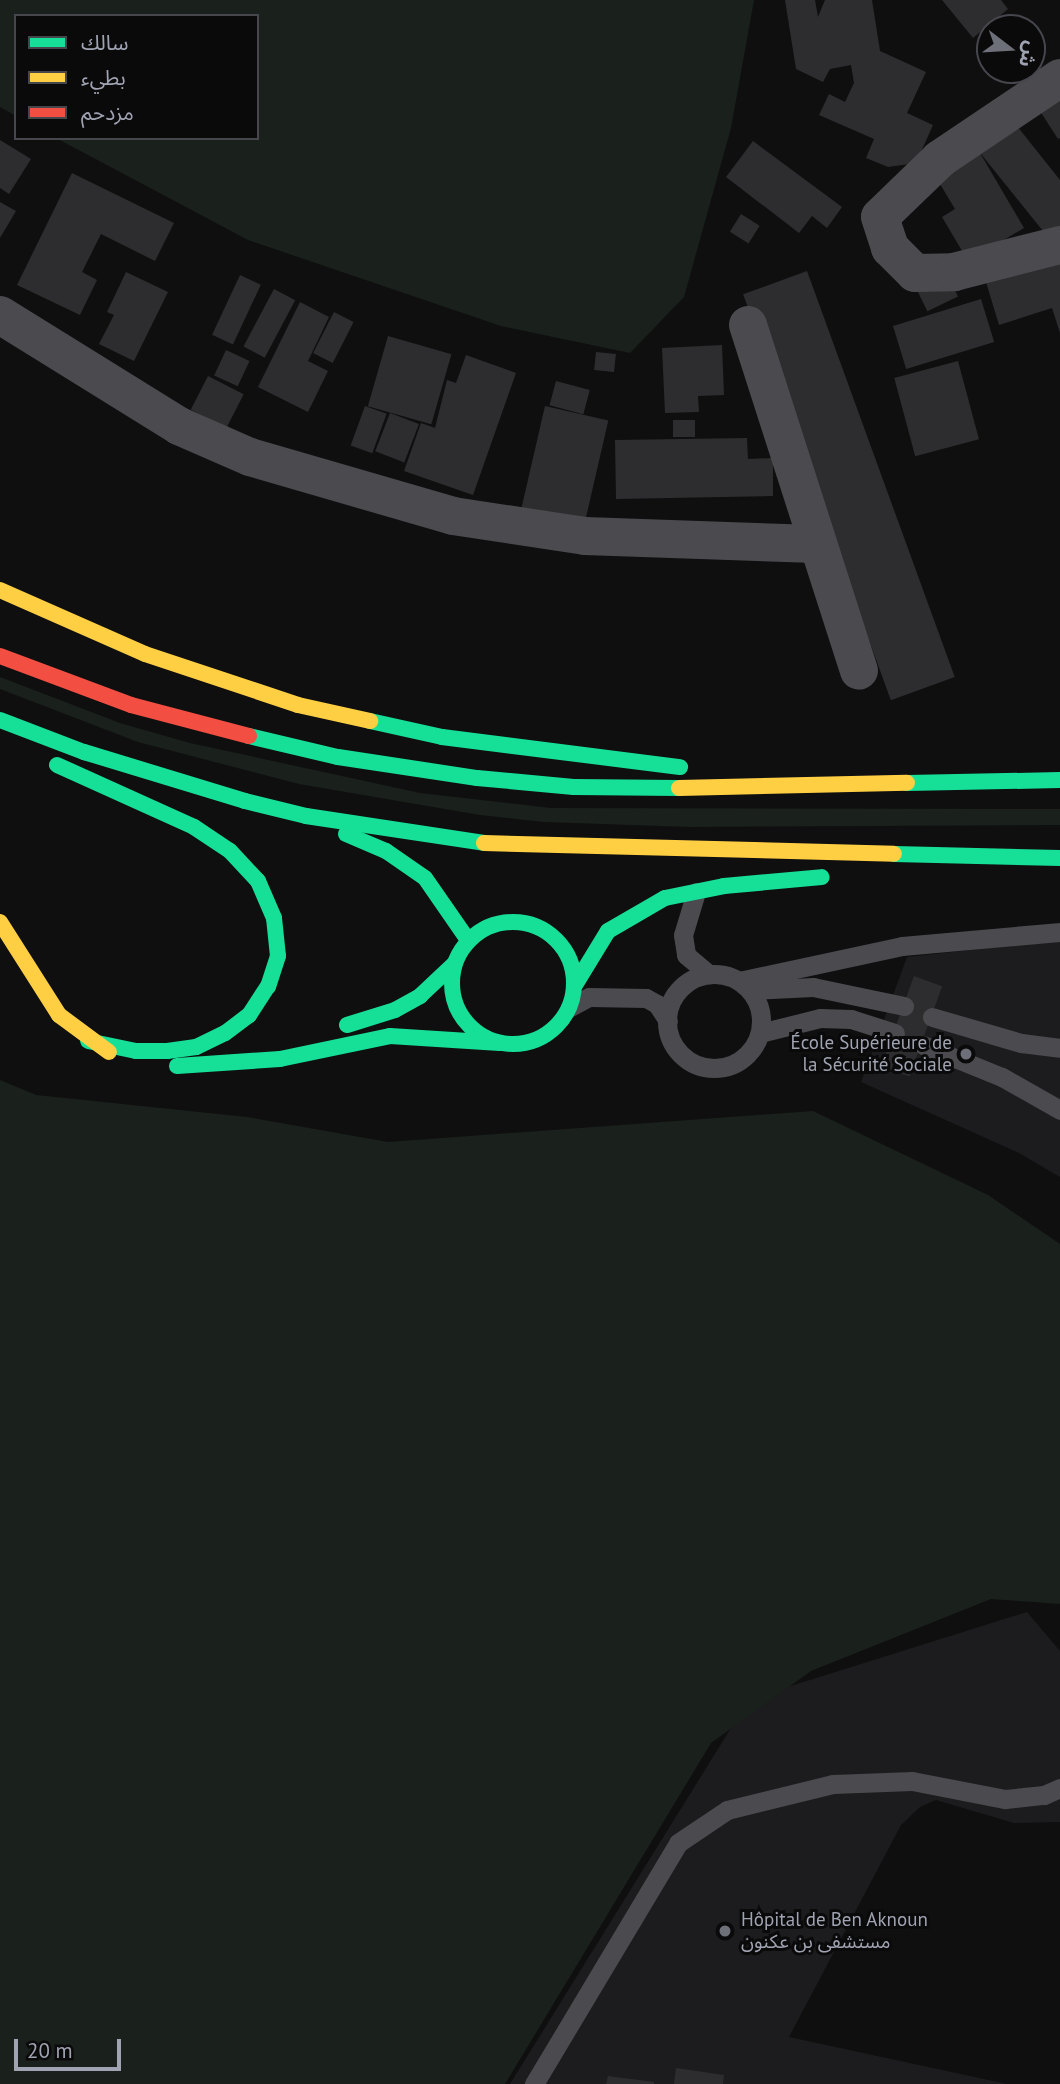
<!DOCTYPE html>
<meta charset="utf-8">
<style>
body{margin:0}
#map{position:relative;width:1060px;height:2084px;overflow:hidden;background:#0f0f10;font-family:"PT Sans","Noto Sans Arabic",sans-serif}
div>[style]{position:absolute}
.built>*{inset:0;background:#1c1c1e}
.green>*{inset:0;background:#1a201b}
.building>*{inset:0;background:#2d2d2f;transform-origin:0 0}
.lane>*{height:19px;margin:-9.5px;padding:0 9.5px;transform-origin:9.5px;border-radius:9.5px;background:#4a4a4f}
.lane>.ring{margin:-9.5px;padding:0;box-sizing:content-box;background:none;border:19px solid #4a4a4f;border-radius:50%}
.street>*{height:38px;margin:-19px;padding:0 19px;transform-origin:19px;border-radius:19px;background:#4a4a4f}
.fast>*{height:16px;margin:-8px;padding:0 8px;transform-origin:8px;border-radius:8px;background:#16e098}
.fast>.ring{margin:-8px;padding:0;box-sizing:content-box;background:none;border:16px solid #16e098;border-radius:50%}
.slow>*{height:16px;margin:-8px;padding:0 8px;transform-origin:8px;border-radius:8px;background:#ffcf43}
.jam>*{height:16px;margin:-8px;padding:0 8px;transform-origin:8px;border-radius:8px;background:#f24e42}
.dots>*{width:19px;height:19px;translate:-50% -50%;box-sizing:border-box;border:4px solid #0a0a0b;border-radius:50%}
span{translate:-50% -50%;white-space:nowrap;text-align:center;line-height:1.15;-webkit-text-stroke:6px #0a0a0b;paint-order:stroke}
.poi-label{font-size:19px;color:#a0a3b1}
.right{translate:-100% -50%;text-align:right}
.left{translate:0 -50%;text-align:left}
.legend{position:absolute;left:14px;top:14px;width:245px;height:126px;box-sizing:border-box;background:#0a0a0b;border:2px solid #46474d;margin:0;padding:9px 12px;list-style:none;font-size:21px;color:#a0a3b1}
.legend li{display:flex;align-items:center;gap:14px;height:35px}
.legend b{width:35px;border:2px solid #46474d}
.north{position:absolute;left:976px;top:14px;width:70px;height:70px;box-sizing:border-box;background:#0a0a0b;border:2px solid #46474d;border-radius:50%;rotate:107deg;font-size:19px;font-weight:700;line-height:28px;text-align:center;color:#a0a3b1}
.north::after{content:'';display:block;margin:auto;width:24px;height:32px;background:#6d6f79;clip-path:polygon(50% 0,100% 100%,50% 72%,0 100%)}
.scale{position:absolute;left:14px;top:2039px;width:107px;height:32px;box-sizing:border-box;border:4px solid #a0a3b1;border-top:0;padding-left:9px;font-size:21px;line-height:24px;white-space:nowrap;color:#a0a3b1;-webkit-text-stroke:5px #0a0a0b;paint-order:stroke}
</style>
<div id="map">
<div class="built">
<div style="clip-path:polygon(1060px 940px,1060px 1177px,1019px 1153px,861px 1082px,907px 957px)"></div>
<div style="clip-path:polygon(1027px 1612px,1060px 1651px,1060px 1822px,1014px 1823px,936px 1800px,920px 1807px,901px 1825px,789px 2037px,1007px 2084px,510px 2084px,749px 1699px)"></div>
</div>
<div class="green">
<div style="clip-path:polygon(0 0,754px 0,731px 128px,684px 297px,630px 353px,501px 326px,248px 240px,56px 138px,257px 138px,257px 16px,16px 16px,16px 116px,0 107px)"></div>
<div style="clip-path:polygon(0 677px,120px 723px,190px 743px,420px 793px,551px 808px,1060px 809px,1060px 825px,690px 827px,544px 822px,480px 815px,299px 784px,138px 742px,0 689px)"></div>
<div style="clip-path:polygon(0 1080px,36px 1095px,247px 1117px,388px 1142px,813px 1111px,988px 1195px,1060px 1244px,1060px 1604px,991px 1599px,811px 1671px,711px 1743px,505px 2084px,0 2084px)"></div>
</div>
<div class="building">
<div style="clip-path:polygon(785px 0,815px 0,818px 17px,825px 0,872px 0,880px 51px,926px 72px,907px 113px,933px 125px,916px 163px,888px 167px,866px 158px,874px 139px,819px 115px,829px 94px,845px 102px,854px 83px,851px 65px,830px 69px,823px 82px,796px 69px)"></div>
<div style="clip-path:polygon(942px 0,1001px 0,1008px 9px,973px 38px)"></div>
<div style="clip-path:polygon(1060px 98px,1060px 138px,1058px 139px,1040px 111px)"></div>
<div style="clip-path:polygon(1017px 126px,1060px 180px,1060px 226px,1047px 236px,981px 154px)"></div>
<div style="clip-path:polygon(0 140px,31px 159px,9px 194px,0 188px)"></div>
<div style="clip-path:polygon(753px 141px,842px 207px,827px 228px,812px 216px,799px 233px,726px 177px)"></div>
<div style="clip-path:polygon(980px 153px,1024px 228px,968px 261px,942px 217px,955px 209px,937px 179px)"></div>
<div style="clip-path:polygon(72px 173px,174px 223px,155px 261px,101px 234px,82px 272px,97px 280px,80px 315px,17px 285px)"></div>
<div style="clip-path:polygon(0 202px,16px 211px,0 238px)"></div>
<div style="left:741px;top:214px;width:22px;height:21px;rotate:32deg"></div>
<div style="clip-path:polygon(1060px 248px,1060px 333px,1052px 308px,999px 325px,983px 272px)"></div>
<div style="left:807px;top:271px;width:432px;height:68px;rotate:70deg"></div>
<div style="clip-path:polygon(126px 272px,168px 292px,134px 361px,99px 344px,114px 315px,107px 312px)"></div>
<div style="left:947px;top:274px;width:25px;height:34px;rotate:64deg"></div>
<div style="left:240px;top:275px;width:23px;height:66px;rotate:25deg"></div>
<div style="left:274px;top:289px;width:24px;height:65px;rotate:28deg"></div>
<div style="left:981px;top:299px;width:45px;height:92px;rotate:73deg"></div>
<div style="clip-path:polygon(300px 302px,329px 317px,308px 361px,328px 371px,308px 412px,258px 387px)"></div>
<div style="left:334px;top:312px;width:22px;height:46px;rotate:27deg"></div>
<div style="left:388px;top:336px;width:66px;height:73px;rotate:16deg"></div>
<div style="clip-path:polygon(722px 345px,724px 395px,698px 396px,699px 412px,665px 413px,662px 348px)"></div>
<div style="left:226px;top:350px;width:26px;height:28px;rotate:25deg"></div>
<div style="left:596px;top:352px;width:20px;height:18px;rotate:6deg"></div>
<div style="clip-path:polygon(466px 355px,516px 373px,473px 495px,404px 471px,421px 423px,435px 428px,447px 380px,456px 383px)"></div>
<div style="left:958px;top:361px;width:81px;height:66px;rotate:75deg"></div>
<div style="left:208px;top:376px;width:40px;height:38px;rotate:27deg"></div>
<div style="left:556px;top:381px;width:35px;height:25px;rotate:15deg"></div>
<div style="left:365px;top:406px;width:23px;height:42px;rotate:20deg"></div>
<div style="left:545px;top:406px;width:65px;height:109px;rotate:13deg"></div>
<div style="left:390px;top:413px;width:31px;height:41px;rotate:21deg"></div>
<div style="left:695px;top:420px;width:17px;height:22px;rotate:90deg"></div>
<div style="clip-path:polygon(747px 438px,748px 459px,773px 458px,773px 496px,616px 499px,615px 440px)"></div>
<div style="left:914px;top:976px;width:30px;height:96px;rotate:20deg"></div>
<div style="clip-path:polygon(676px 2068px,724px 2075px,723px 2084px,674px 2084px)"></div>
<div style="clip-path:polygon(608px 2076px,654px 2082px,654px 2084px,606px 2084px)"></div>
</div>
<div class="lane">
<div style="left:696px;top:892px;width:45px;rotate:106.8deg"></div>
<div style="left:683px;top:935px;width:20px;rotate:81deg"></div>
<div style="left:686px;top:955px;width:30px;rotate:40deg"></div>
<div class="ring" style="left:667px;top:974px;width:75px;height:75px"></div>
<div style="left:739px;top:981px;width:167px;rotate:-12.1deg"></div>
<div style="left:902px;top:946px;width:159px;rotate:-5.1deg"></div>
<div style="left:750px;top:990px;width:63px;rotate:-2.7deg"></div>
<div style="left:813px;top:987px;width:93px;rotate:11.8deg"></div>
<div style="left:570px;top:1007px;width:21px;rotate:-28deg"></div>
<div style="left:589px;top:997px;width:57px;rotate:1deg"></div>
<div style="left:646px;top:998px;width:13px;rotate:29deg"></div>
<div style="left:657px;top:1004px;width:20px;rotate:57deg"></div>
<div style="left:932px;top:1017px;width:93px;rotate:16.3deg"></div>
<div style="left:1021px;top:1043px;width:39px;rotate:7deg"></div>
<div style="left:760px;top:1033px;width:62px;rotate:-14deg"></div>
<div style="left:820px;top:1018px;width:31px;rotate:2deg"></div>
<div style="left:851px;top:1019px;width:46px;rotate:17.7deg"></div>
<div style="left:923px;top:1045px;width:85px;rotate:22.1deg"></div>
<div style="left:1002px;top:1077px;width:67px;rotate:29.6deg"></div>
<div style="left:534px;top:2084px;width:281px;rotate:-59.1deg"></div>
<div style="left:678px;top:1843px;width:59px;rotate:-34deg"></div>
<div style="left:727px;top:1810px;width:109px;rotate:-13.8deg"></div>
<div style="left:833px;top:1784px;width:79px;rotate:-2.2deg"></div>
<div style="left:912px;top:1781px;width:95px;rotate:11deg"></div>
<div style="left:1005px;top:1799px;width:39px;rotate:-6deg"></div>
<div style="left:1044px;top:1795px;width:17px;rotate:-24deg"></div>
</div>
<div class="street">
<div style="left:1060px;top:78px;width:145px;rotate:146deg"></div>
<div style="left:940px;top:159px;width:83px;rotate:136deg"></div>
<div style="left:880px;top:217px;width:33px;rotate:72deg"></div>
<div style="left:890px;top:248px;width:35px;rotate:45deg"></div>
<div style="left:915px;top:273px;width:39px;rotate:-1deg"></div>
<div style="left:954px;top:272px;width:109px;rotate:-14.3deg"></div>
<div style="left:0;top:315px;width:211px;rotate:31.8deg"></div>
<div style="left:179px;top:426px;width:77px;rotate:23.6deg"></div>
<div style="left:250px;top:457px;width:211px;rotate:16.2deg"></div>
<div style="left:453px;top:516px;width:134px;rotate:8.6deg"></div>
<div style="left:585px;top:536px;width:231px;rotate:2deg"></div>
<div style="left:748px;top:325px;width:363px;rotate:72.2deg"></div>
</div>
<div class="fast">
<div style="left:0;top:720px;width:90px;rotate:20.9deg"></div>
<div style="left:84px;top:752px;width:168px;rotate:16.9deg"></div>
<div style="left:245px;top:801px;width:63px;rotate:13.8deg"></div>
<div style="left:306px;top:816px;width:180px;rotate:8.6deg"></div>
<div style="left:370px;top:721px;width:74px;rotate:12.5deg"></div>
<div style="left:442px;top:737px;width:240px;rotate:7.2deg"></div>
<div style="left:249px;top:736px;width:91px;rotate:13.3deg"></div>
<div style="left:338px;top:757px;width:141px;rotate:8.6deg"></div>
<div style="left:477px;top:778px;width:97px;rotate:5.3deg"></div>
<div style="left:574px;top:787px;width:105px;rotate:0.5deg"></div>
<div style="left:57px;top:765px;width:150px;rotate:24.3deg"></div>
<div style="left:194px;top:827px;width:43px;rotate:33.7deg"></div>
<div style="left:230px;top:851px;width:41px;rotate:47deg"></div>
<div style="left:258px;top:881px;width:40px;rotate:66.6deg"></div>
<div style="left:274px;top:918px;width:38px;rotate:84deg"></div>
<div style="left:278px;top:956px;width:32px;rotate:108deg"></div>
<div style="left:268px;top:986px;width:35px;rotate:123deg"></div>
<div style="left:249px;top:1015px;width:30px;rotate:143deg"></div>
<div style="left:225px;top:1033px;width:32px;rotate:154deg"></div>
<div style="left:196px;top:1047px;width:29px;rotate:172deg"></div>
<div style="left:167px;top:1051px;width:31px;rotate:180deg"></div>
<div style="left:136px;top:1051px;width:49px;rotate:-168.2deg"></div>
<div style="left:907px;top:783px;width:153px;rotate:-1.1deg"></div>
<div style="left:346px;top:834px;width:43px;rotate:23deg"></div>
<div style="left:386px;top:851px;width:47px;rotate:34.7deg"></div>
<div style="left:425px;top:878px;width:75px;rotate:55.3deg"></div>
<div style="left:894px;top:854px;width:166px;rotate:1.4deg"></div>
<div class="ring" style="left:452px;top:922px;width:106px;height:106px"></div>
<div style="left:575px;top:985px;width:63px;rotate:-58.6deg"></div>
<div style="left:608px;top:931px;width:66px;rotate:-30.1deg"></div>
<div style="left:665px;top:898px;width:60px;rotate:-11.5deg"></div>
<div style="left:724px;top:886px;width:98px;rotate:-5.2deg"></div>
<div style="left:347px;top:1025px;width:50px;rotate:-17.4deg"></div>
<div style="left:395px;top:1010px;width:29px;rotate:-29deg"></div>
<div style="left:420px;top:996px;width:47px;rotate:-43.3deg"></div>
<div style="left:177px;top:1066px;width:103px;rotate:-3.9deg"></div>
<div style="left:280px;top:1059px;width:112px;rotate:-11.8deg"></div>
<div style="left:390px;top:1036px;width:110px;rotate:3.6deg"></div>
</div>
<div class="slow">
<div style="left:0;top:590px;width:158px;rotate:23.8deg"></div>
<div style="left:145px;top:654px;width:161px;rotate:18.4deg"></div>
<div style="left:298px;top:705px;width:74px;rotate:12.5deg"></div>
<div style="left:679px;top:788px;width:228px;rotate:-1.3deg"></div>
<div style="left:484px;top:843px;width:410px;rotate:1.5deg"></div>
<div style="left:0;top:922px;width:110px;rotate:57.6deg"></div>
<div style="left:59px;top:1015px;width:62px;rotate:36.5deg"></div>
</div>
<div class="jam">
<div style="left:0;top:656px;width:140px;rotate:20.5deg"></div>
<div style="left:131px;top:705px;width:122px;rotate:14.7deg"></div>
</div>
<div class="dots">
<div style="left:966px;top:1054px;background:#6d6f79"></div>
<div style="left:725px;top:1931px;background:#6d6f79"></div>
</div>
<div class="poi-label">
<span class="right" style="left:952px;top:1054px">École Supérieure de<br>la Sécurité Sociale</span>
<span class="left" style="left:741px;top:1931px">Hôpital de Ben Aknoun<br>مستشفى بن عكنون</span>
</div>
<ul class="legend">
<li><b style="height:9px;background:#16e098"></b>سالك</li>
<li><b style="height:9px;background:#ffcf43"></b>بطيء</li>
<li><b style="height:9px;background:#f24e42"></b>مزدحم</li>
</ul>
<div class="north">ش</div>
<div class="scale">20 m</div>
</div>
